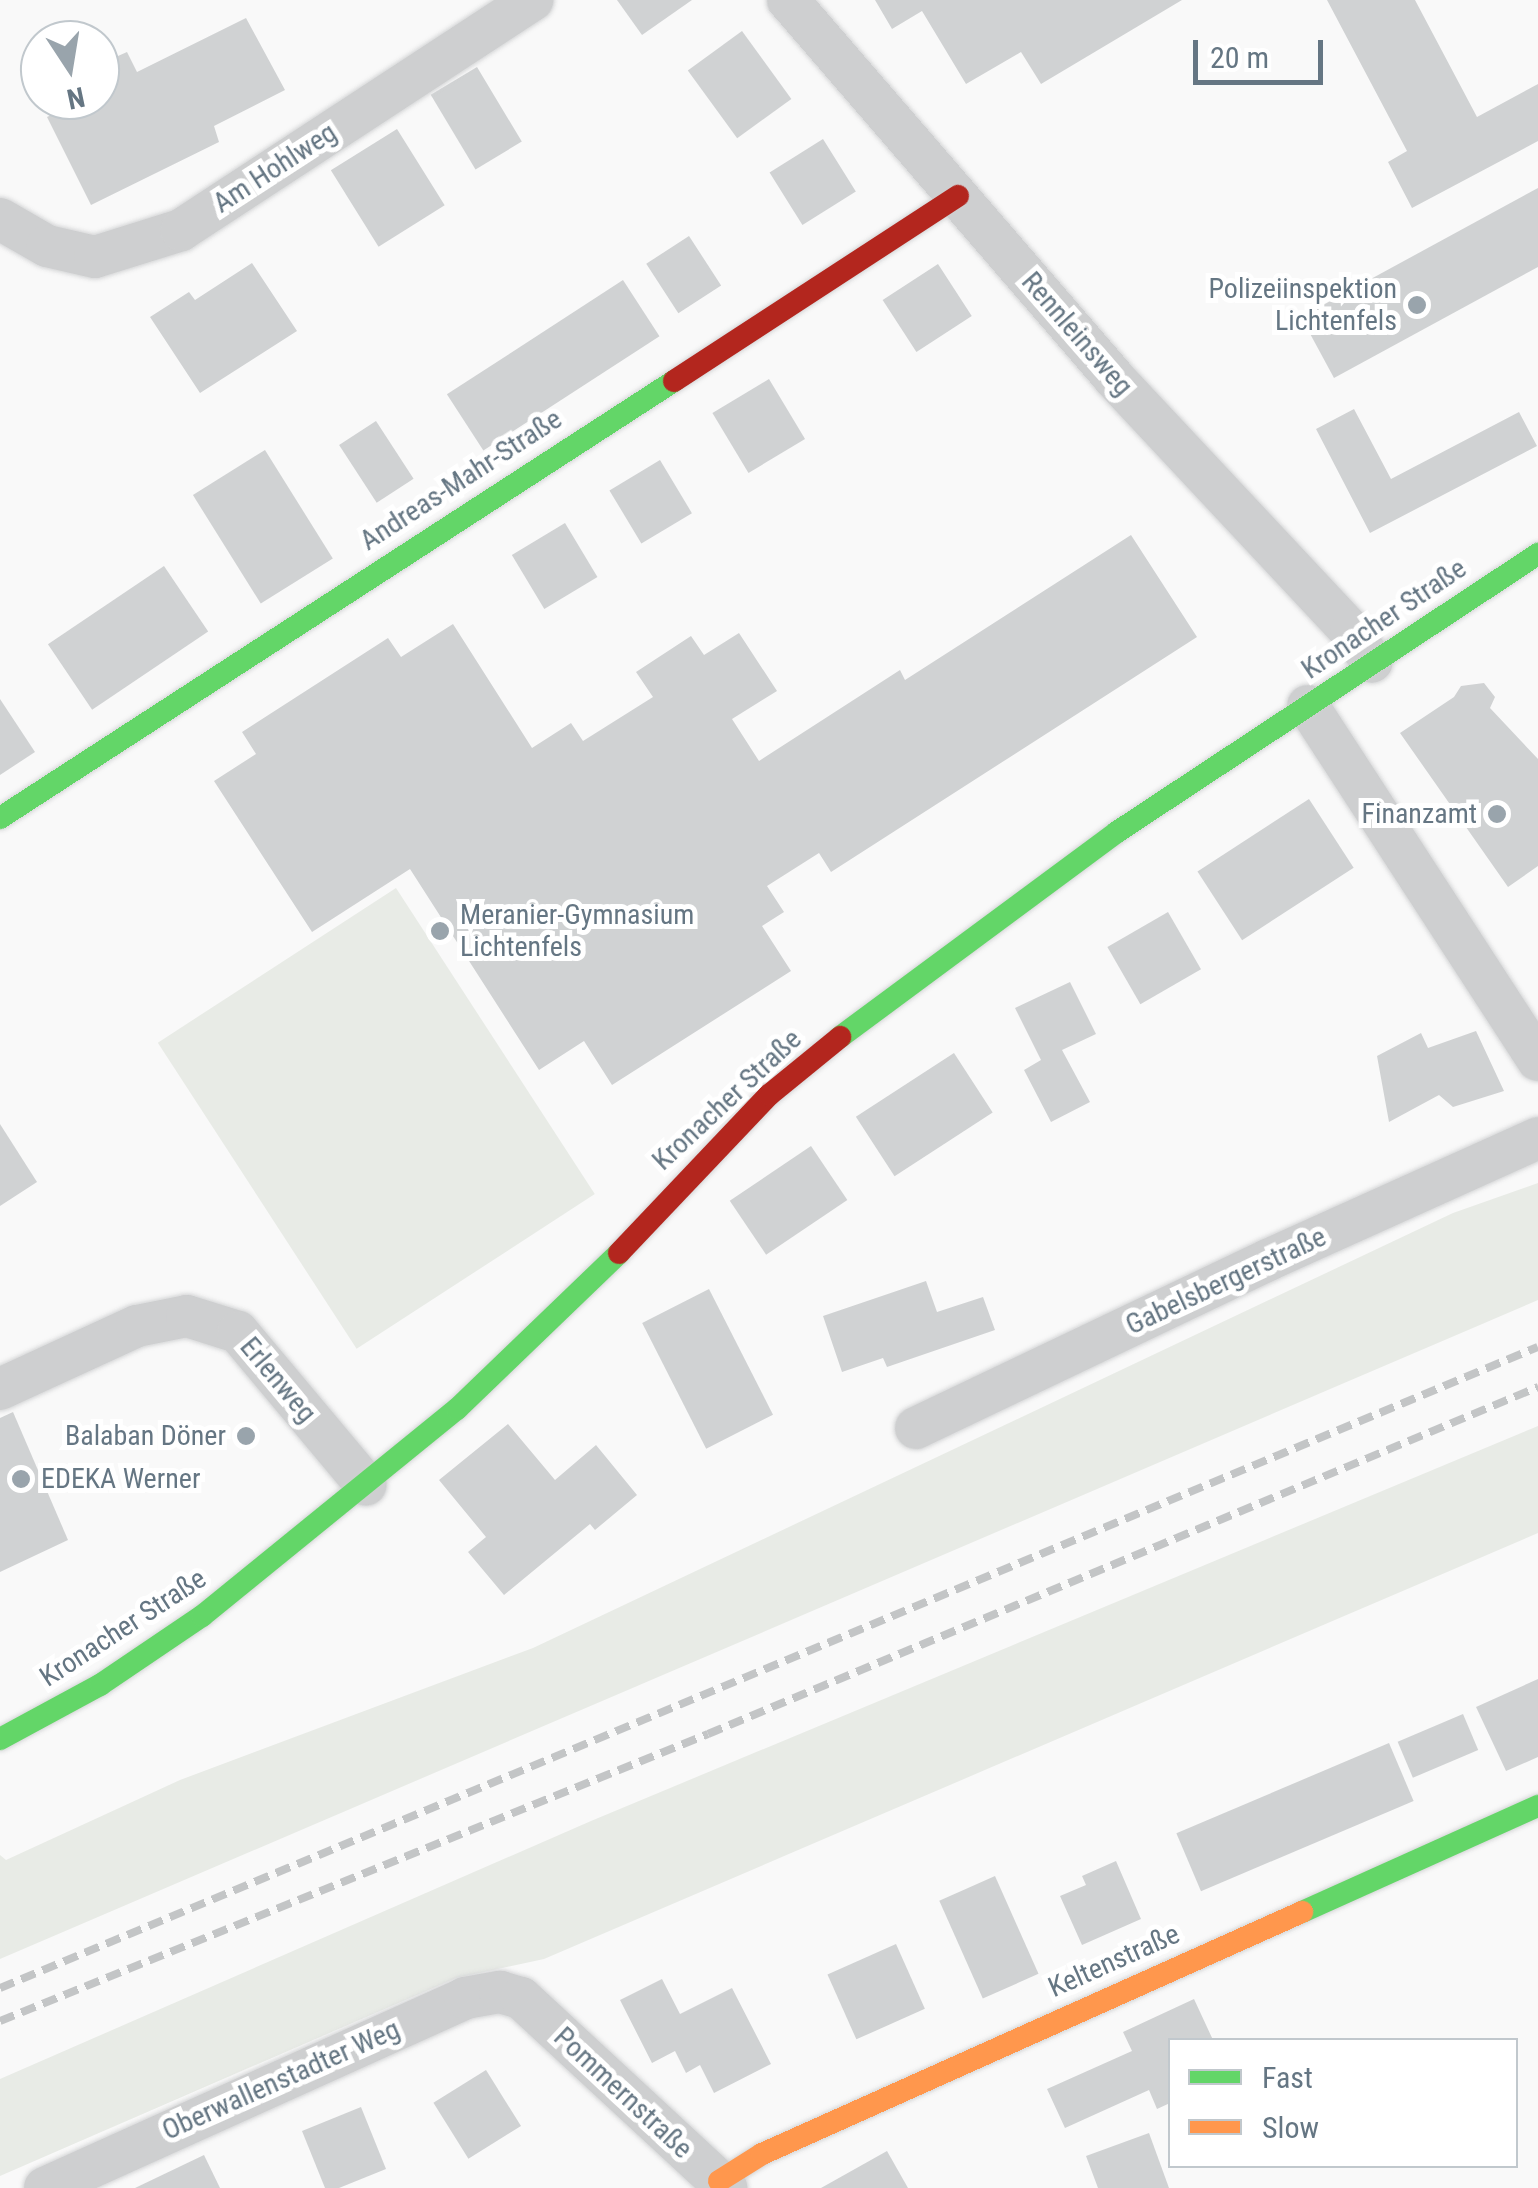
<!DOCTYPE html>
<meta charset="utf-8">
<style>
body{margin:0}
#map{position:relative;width:1538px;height:2188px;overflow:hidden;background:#f9f9f9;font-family:"Roboto Condensed",sans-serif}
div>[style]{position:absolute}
.green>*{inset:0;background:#e8ebe6;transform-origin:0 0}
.building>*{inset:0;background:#d0d2d3;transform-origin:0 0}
.roads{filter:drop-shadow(0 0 2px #d5d6d7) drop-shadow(0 0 2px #d5d6d7)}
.street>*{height:42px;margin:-21px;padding:0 21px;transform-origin:21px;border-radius:21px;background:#cecfd0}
.fast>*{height:22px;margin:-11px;padding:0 11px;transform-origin:11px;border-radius:11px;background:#63d668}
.slow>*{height:22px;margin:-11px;padding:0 11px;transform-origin:11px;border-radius:11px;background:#ff974d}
.jam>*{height:22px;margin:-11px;padding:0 11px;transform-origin:11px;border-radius:11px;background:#b3261e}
.rail>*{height:8px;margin-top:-4px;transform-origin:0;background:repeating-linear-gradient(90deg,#c3c5c6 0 15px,transparent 0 23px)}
.dots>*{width:28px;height:28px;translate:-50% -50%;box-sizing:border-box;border:5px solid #fff;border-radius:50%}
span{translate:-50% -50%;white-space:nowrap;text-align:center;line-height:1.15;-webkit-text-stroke:10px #fff;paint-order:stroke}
.street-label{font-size:28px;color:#657683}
.poi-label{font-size:28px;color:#657683}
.right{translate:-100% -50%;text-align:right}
.left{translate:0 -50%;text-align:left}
.legend{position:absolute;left:1168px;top:2038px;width:350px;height:130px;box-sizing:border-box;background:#fff;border:2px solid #c1c8cd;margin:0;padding:12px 18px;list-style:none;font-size:30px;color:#657683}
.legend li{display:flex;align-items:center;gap:20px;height:50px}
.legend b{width:50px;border:2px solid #c1c8cd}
.north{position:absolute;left:20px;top:20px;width:100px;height:100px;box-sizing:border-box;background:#fff;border:2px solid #c1c8cd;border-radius:50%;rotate:168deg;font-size:28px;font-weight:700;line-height:40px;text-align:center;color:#657683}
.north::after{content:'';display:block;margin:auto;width:35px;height:45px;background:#99a4ac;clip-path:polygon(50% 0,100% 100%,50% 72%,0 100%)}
.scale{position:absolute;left:1193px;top:40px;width:130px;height:45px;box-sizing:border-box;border:5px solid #657683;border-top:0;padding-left:12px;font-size:30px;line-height:35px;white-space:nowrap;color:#657683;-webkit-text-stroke:8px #fff;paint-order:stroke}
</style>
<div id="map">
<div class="green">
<div style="left:396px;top:888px;width:365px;height:284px;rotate:57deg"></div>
<div style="clip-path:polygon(1538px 1183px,1538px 1300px,0 1959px,0 1855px,6px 1860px,180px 1780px,533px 1648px,1453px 1213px)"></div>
<div style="clip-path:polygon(1538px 1426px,1538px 1533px,544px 1959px,456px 1978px,0 2176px,0 2079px,591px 1821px)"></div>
</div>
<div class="building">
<div style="clip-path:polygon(617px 0,692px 0,642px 35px)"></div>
<div style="clip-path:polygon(875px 0,1182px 0,1041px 84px,1021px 52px,966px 84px,922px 11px,892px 29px)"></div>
<div style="clip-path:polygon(1327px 0,1415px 0,1477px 117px,1538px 84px,1538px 141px,1412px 208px,1388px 162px,1407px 151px)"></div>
<div style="clip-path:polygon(246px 18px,285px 90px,214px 126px,219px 142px,91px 205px,47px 117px,81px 100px,100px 100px,100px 64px,127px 52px,137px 72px)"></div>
<div style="left:742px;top:31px;width:84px;height:67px;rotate:54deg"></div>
<div style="left:477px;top:67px;width:87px;height:54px;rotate:59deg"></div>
<div style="left:397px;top:129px;width:90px;height:78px;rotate:58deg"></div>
<div style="left:823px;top:139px;width:62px;height:63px;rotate:58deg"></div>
<div style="clip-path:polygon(1538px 188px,1538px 267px,1334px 378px,1301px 317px)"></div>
<div style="left:689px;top:236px;width:59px;height:51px;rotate:57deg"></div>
<div style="clip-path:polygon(252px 263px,297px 331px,200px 393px,150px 317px,189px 292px,195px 300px)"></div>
<div style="left:938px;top:264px;width:62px;height:66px;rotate:57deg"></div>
<div style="left:623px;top:280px;width:67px;height:210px;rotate:57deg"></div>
<div style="left:769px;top:379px;width:70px;height:66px;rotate:59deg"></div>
<div style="clip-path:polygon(1354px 409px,1391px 479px,1519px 412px,1537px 446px,1370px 533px,1316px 429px)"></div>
<div style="left:376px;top:421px;width:69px;height:44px;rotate:57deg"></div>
<div style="left:265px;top:450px;width:128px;height:85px;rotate:58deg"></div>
<div style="left:660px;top:460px;width:62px;height:59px;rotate:59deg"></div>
<div style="left:565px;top:523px;width:63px;height:62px;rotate:59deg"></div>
<div style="clip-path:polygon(1131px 535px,1197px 637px,831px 872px,819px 853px,767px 886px,784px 912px,762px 926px,791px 971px,612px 1085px,584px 1041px,539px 1070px,410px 869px,312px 932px,214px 781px,256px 754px,242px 732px,388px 638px,401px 657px,453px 624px,532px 748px,571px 723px,583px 741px,653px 697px,636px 672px,691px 636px,704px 655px,739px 633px,777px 691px,732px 719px,759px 761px,900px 670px,905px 680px)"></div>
<div style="left:164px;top:566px;width:79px;height:140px;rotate:56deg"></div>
<div style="clip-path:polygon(1484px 683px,1495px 697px,1490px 708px,1538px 759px,1538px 866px,1508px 887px,1400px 733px,1454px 697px,1461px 686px)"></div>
<div style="clip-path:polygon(0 699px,35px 752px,0 775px)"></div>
<div style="left:1309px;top:799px;width:82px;height:133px;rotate:57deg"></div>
<div style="left:1168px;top:912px;width:66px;height:70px;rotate:60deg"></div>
<div style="clip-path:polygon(1070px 982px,1096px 1034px,1062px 1050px,1090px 1102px,1051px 1122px,1024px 1070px,1041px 1060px,1015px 1008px)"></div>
<div style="clip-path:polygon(1476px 1031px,1504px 1091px,1453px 1107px,1439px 1095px,1389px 1122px,1377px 1056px,1421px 1033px,1428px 1048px)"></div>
<div style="left:954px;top:1053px;width:71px;height:117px;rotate:57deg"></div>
<div style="clip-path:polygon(0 1124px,37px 1182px,0 1206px)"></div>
<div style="left:811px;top:1146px;width:65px;height:98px;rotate:56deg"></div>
<div style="clip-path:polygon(926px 1281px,937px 1312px,983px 1297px,995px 1330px,887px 1367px,883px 1358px,842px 1372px,823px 1316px)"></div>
<div style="left:709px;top:1289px;width:141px;height:75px;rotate:63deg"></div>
<div style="clip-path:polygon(13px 1412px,68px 1540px,0 1572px,0 1418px)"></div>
<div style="clip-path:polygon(508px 1424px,555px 1480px,596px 1445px,637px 1495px,595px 1530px,590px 1524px,504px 1595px,468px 1552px,486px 1537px,439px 1480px)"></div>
<div style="clip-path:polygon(1538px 1679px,1538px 1757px,1506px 1771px,1476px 1707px)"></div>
<div style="left:1463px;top:1714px;width:39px;height:71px;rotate:67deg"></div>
<div style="left:1389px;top:1743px;width:63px;height:231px;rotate:67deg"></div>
<div style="clip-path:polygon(1116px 1861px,1141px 1919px,1082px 1945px,1060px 1896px,1086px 1885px,1082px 1876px)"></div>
<div style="left:995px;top:1876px;width:107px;height:61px;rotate:66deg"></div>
<div style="left:896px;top:1944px;width:71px;height:75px;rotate:66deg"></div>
<div style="clip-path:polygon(662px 1979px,680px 2014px,732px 1988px,771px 2064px,714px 2093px,700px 2065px,686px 2073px,675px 2051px,652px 2063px,620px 2000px)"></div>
<div style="clip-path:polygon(1194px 1999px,1213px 2040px,1170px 2040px,1170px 2103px,1157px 2109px,1149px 2090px,1065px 2128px,1047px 2089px,1132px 2051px,1123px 2032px)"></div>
<div style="left:486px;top:2070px;width:66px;height:62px;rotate:58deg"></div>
<div style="clip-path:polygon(361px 2107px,386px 2169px,339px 2188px,325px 2188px,302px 2131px)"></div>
<div style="clip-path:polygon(1149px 2133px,1169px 2188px,1098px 2188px,1086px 2156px)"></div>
<div style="clip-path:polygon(887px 2151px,908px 2188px,821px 2188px)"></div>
<div style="clip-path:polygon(204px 2155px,220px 2188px,135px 2188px)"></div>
</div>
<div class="roads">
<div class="street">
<div style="left:788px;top:0;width:498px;rotate:49.2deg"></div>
<div style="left:1113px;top:377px;width:348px;rotate:46.9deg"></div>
<div style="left:1351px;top:631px;width:37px;rotate:56deg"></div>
<div style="left:0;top:219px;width:54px;rotate:29.9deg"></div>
<div style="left:47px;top:246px;width:49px;rotate:12.9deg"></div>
<div style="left:95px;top:257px;width:90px;rotate:-17.4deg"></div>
<div style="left:181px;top:230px;width:420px;rotate:-33.2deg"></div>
<div style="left:1308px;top:706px;width:422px;rotate:57deg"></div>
<div style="left:0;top:1389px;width:151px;rotate:-24.7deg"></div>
<div style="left:137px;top:1326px;width:51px;rotate:-11.3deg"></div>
<div style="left:187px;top:1316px;width:53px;rotate:17.4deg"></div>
<div style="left:238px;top:1332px;width:199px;rotate:50.1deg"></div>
<div style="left:916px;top:1428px;width:390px;rotate:-25.5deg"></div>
<div style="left:1268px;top:1260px;width:296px;rotate:-24.3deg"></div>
<div style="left:45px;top:2188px;width:461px;rotate:-24.3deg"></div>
<div style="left:465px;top:1998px;width:36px;rotate:-10deg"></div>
<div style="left:500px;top:1992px;width:22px;rotate:16deg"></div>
<div style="left:521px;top:1998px;width:280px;rotate:42.8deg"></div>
</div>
<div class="fast">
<div style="left:0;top:818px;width:803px;rotate:-32.96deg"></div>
<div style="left:840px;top:1037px;width:345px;rotate:-36.5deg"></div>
<div style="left:1117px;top:832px;width:505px;rotate:-33.44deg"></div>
<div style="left:0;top:1739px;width:114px;rotate:-28.4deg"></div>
<div style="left:100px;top:1685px;width:123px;rotate:-34.1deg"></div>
<div style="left:202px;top:1616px;width:328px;rotate:-39.1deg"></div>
<div style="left:457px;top:1409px;width:225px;rotate:-43.9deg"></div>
<div style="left:1302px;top:1912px;width:259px;rotate:-24.2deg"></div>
</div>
<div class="slow">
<div style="left:719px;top:2181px;width:51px;rotate:-32.1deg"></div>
<div style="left:762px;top:2154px;width:592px;rotate:-24.14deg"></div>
</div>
<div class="jam">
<div style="left:674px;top:381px;width:339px;rotate:-33.1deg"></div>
<div style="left:619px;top:1253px;width:218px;rotate:-46.5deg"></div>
<div style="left:769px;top:1095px;width:92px;rotate:-39.2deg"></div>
</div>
</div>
<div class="rail">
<div style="left:0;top:1988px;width:1666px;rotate:-22.63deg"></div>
<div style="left:0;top:2021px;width:764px;rotate:-22.07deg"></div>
<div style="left:708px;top:1734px;width:900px;rotate:-22.69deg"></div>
</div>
<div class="dots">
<div style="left:1417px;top:305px;background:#99a4ac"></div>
<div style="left:1497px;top:814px;background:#99a4ac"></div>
<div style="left:440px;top:931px;background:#99a4ac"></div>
<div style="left:246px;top:1436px;background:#99a4ac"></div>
<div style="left:21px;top:1479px;background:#99a4ac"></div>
</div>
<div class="street-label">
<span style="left:275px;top:168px;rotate:-33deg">Am Hohlweg</span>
<span style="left:1077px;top:334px;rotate:49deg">Rennleinsweg</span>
<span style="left:461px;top:480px;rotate:-33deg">Andreas-Mahr-Straße</span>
<span style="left:1384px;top:619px;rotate:-34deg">Kronacher Straße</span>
<span style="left:727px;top:1100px;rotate:-43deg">Kronacher Straße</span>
<span style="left:1226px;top:1281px;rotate:-25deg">Gabelsbergerstraße</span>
<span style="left:278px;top:1380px;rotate:50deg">Erlenweg</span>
<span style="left:123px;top:1628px;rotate:-33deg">Kronacher Straße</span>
<span style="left:1114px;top:1961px;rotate:-24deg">Keltenstraße</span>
<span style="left:281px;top:2080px;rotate:-24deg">Oberwallenstadter Weg</span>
<span style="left:623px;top:2093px;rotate:43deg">Pommernstraße</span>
</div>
<div class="poi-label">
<span class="right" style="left:1397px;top:305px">Polizeiinspektion<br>Lichtenfels</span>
<span class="right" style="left:1477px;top:814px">Finanzamt</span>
<span class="left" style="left:460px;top:931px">Meranier-Gymnasium<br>Lichtenfels</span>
<span class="right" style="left:226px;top:1436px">Balaban Döner</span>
<span class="left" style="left:41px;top:1479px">EDEKA Werner</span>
</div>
<ul class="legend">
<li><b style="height:12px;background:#63d668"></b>Fast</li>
<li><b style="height:12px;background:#ff974d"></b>Slow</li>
</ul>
<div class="north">N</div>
<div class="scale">20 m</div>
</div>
